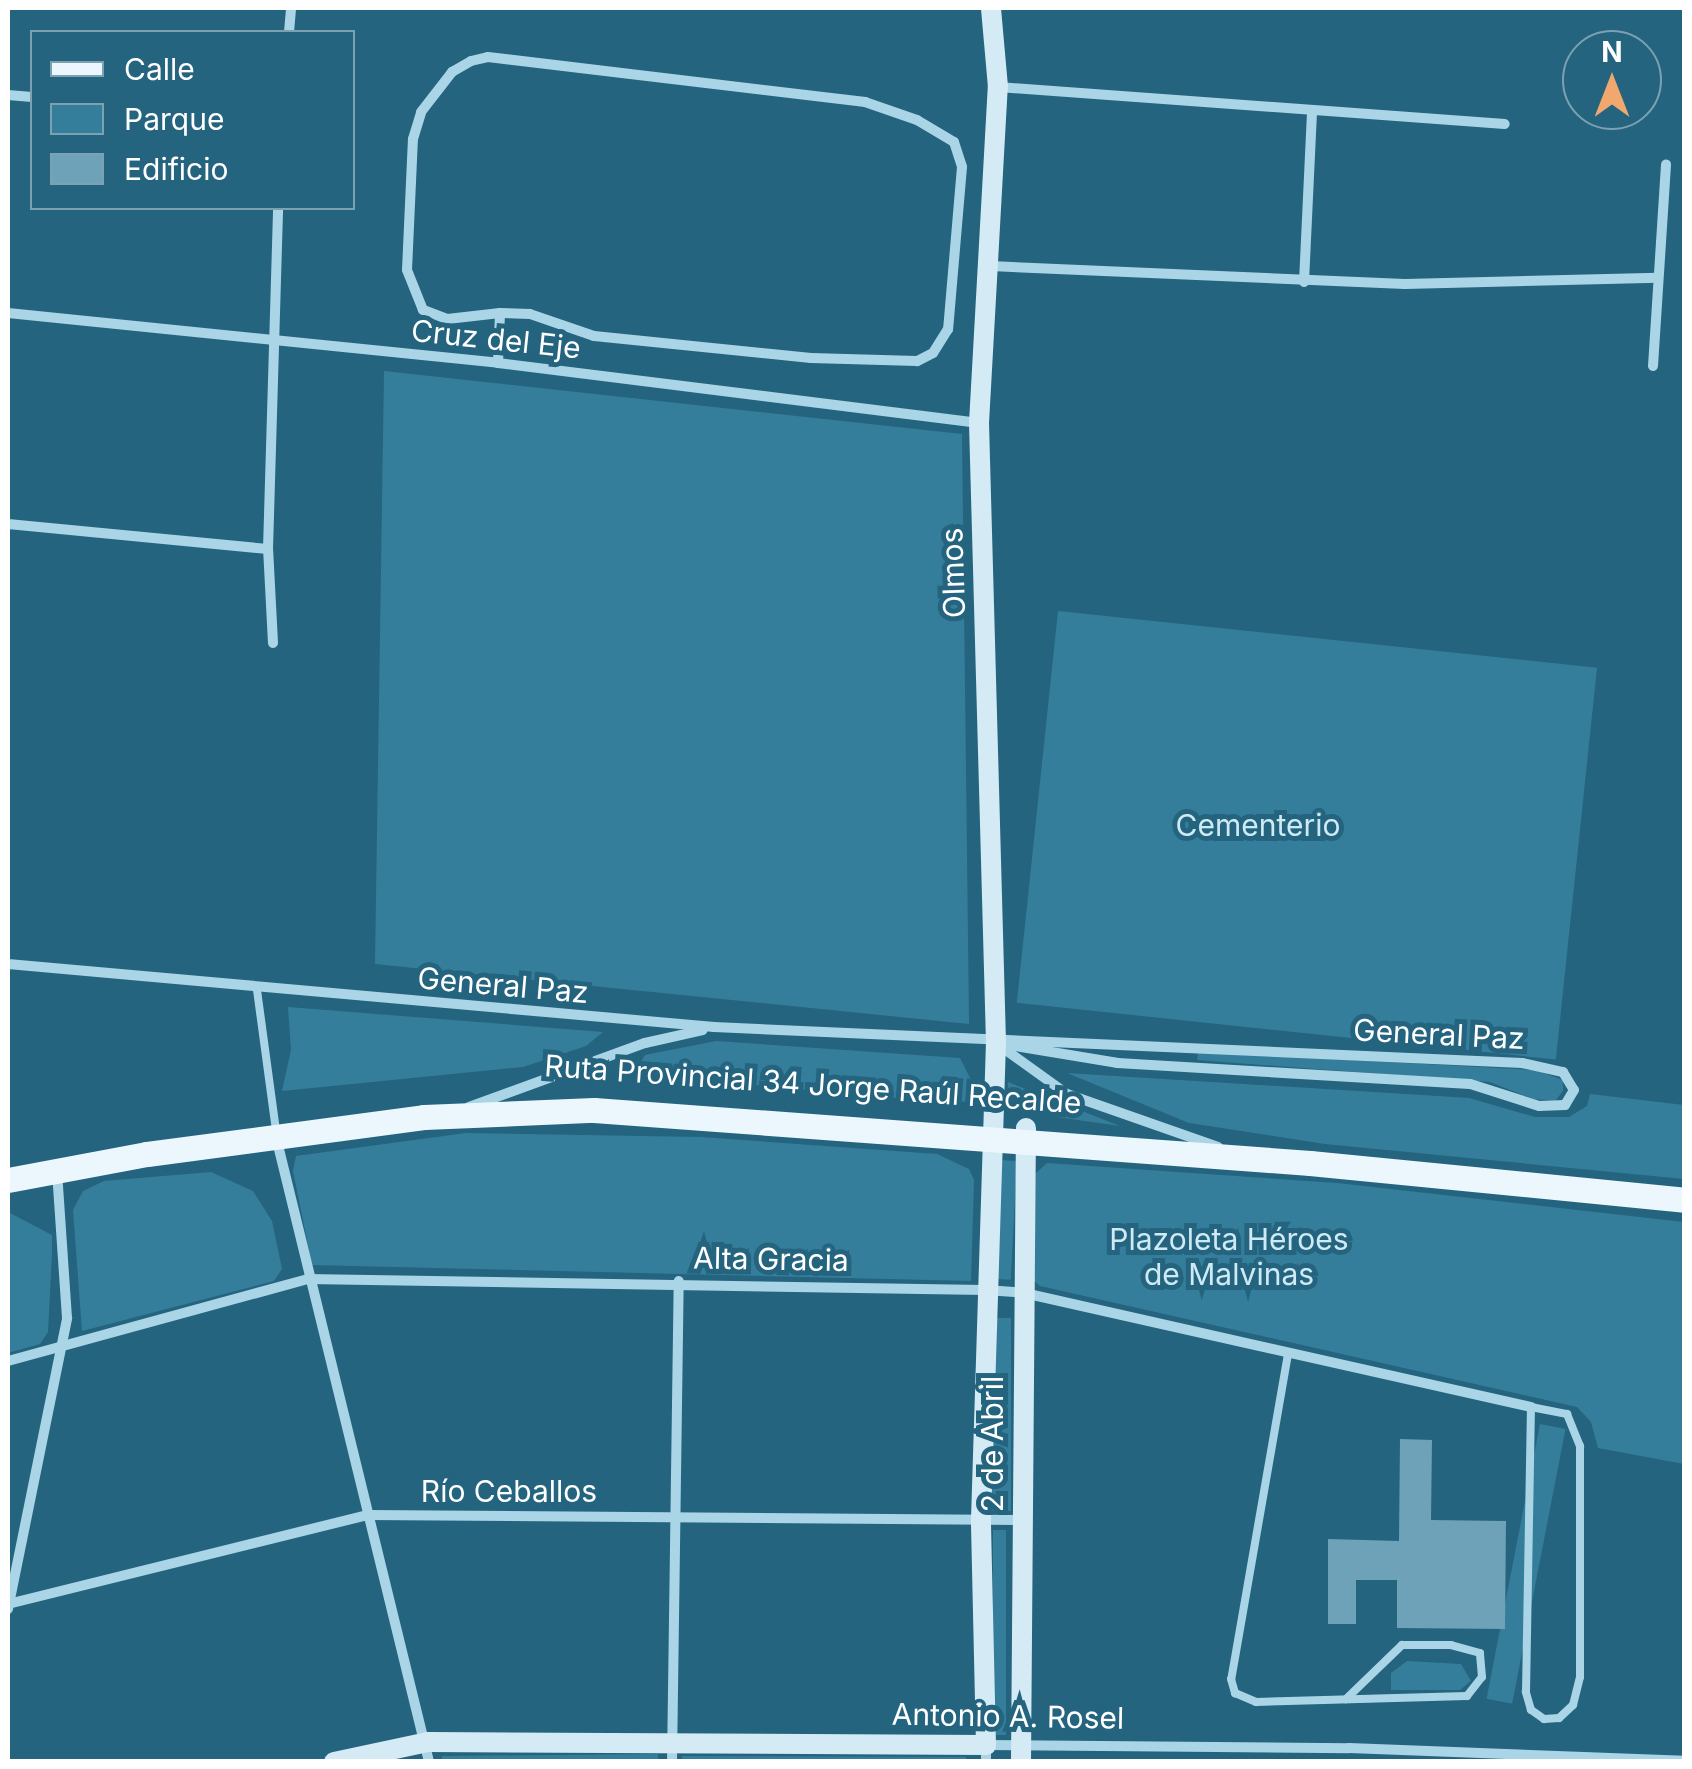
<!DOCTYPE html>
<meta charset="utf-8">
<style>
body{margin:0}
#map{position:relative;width:1692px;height:1769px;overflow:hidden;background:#24647f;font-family:Inter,sans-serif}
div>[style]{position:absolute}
.green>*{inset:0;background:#357e9b;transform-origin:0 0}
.building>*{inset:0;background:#6ea2b8}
.lane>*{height:8px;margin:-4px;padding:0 4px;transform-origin:4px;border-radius:4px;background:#aad5e6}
.street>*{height:10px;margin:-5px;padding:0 5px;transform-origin:5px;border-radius:5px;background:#aad5e6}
.secondary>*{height:20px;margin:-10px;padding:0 10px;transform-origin:10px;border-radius:10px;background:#d4ebf5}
.primary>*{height:25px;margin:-12.5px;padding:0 12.5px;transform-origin:12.5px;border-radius:12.5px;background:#ebf7fd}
span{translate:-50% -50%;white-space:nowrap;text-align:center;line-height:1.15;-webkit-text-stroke:10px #24647f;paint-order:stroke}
.street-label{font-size:30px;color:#fff}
.park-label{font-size:30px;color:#ceeaf5}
.frame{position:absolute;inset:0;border:10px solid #fff;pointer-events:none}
.legend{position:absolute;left:30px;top:30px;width:325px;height:180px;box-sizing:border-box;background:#24647f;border:2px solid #7ca2b2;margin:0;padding:12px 18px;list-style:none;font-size:30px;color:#fff}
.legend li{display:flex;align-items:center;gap:20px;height:50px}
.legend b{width:50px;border:2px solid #7ca2b2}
.north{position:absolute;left:1562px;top:30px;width:100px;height:100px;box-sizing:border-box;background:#24647f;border:2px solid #7ca2b2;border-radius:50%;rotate:0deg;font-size:28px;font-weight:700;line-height:40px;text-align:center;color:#fff}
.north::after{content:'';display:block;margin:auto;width:35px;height:45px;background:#f0a86e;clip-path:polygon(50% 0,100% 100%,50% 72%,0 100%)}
</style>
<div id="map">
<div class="green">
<div style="clip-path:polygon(384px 371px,962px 434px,969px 1024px,375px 964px)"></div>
<div style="left:1058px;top:611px;width:542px;height:394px;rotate:6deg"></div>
<div style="clip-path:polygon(288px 1007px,603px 1032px,586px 1046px,523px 1067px,282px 1091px,291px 1050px)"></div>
<div style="clip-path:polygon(716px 1041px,960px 1058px,974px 1086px,969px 1101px,952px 1103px,634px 1074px,645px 1055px)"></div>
<div style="clip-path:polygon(1198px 1052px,1535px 1070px,1563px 1080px,1563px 1091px,1555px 1101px,1533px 1099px,1490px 1082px,1197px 1060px)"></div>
<div style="clip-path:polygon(1067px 1073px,1469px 1098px,1535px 1117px,1569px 1117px,1587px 1106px,1590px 1094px,1684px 1105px,1684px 1179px,1325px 1144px,1189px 1123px)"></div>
<div style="clip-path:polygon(1008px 1082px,1120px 1126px,1007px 1110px)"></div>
<div style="clip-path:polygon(466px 1133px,701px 1137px,937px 1154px,969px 1169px,974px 1180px,971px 1281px,312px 1265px,293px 1171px,296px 1156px)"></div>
<div style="left:998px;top:1160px;width:19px;height:119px;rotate:3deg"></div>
<div style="clip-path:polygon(1047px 1163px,1337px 1183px,1684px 1222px,1684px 1464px,1598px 1448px,1591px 1422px,1577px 1407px,1040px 1286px,1032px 1279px,1035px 1174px)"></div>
<div style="clip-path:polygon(211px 1172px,253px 1191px,272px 1221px,282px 1269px,274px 1281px,82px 1331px,73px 1210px,83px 1191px,104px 1181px)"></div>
<div style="clip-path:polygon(8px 1212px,52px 1235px,52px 1253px,48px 1332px,40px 1344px,8px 1353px)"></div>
<div style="left:992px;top:1318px;width:19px;height:193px"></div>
<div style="left:1540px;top:1424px;width:26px;height:280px;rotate:11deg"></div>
<div style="left:993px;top:1530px;width:13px;height:205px"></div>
<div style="clip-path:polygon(1407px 1661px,1461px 1664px,1471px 1681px,1460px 1690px,1391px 1690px,1391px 1673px)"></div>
<div style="clip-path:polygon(658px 1754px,658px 1762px,442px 1761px,442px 1756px)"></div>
<div style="clip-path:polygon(682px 1756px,966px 1757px,966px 1761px,682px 1762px)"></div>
</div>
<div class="building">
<div style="clip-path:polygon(1400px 1439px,1432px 1440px,1431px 1520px,1506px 1521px,1505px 1629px,1397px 1628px,1397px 1580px,1356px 1580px,1356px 1624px,1328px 1624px,1328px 1539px,1399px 1541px)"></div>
</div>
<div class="lane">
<div style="left:257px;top:990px;width:135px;rotate:82.3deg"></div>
<div style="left:1288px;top:1354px;width:330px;rotate:99.9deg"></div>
<div style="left:1231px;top:1679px;width:15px;rotate:74deg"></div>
<div style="left:1235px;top:1693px;width:23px;rotate:23deg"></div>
<div style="left:1256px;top:1702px;width:211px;rotate:-1.6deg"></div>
<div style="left:1467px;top:1696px;width:24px;rotate:-52deg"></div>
<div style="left:1482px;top:1677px;width:24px;rotate:-95deg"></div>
<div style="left:1480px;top:1653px;width:30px;rotate:-165deg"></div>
<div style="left:1451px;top:1645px;width:49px;rotate:180deg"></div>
<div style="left:1402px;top:1645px;width:78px;rotate:136deg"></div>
<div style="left:1531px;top:1407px;width:37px;rotate:11deg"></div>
<div style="left:1567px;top:1414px;width:35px;rotate:68deg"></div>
<div style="left:1580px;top:1446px;width:231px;rotate:90deg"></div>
<div style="left:1580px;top:1677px;width:29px;rotate:104deg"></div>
<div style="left:1573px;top:1705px;width:19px;rotate:137deg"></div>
<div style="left:1559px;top:1718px;width:15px;rotate:176deg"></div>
<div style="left:1544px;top:1719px;width:16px;rotate:-145deg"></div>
<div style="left:1531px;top:1710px;width:19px;rotate:-106deg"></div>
<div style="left:1526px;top:1692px;width:285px;rotate:-89deg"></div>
</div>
<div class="street">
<div style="left:289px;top:32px;width:24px;rotate:-85deg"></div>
<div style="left:998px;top:87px;width:508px;rotate:4.17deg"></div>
<div style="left:8px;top:95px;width:24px;rotate:5deg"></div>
<div style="left:990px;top:266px;width:415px;rotate:2.5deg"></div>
<div style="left:1405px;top:284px;width:253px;rotate:-1.4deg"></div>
<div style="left:1304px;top:282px;width:171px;rotate:-87.3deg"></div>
<div style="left:8px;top:313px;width:493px;rotate:5.8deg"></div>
<div style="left:498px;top:363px;width:485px;rotate:7.1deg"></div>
<div style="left:498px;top:363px;width:50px;rotate:-87.7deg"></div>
<div style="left:500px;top:313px;width:53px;rotate:173.5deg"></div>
<div style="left:447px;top:319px;width:26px;rotate:-159deg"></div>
<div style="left:423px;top:310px;width:43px;rotate:-111.8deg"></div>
<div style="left:407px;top:270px;width:131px;rotate:-87.4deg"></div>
<div style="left:413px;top:139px;width:28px;rotate:-73deg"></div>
<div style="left:421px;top:112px;width:51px;rotate:-52.2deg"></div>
<div style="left:452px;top:72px;width:22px;rotate:-30deg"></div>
<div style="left:471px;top:61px;width:17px;rotate:-13deg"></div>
<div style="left:488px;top:57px;width:380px;rotate:6.8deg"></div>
<div style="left:865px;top:102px;width:55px;rotate:19.1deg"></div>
<div style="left:917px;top:120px;width:43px;rotate:30.7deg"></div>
<div style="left:954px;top:142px;width:26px;rotate:72deg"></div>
<div style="left:962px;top:167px;width:163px;rotate:94.9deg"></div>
<div style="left:948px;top:329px;width:28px;rotate:122deg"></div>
<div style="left:933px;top:353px;width:18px;rotate:153deg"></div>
<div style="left:917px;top:361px;width:106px;rotate:-178.4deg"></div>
<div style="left:811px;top:358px;width:218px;rotate:-174.2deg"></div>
<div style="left:594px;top:336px;width:68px;rotate:-161deg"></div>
<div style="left:530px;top:314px;width:30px;rotate:-178deg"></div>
<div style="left:1653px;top:366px;width:202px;rotate:-86.3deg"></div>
<div style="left:8px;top:524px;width:261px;rotate:5.5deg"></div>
<div style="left:273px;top:643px;width:94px;rotate:-93deg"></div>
<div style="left:268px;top:549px;width:341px;rotate:-88.3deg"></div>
<div style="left:8px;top:964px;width:709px;rotate:5.1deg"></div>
<div style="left:714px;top:1027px;width:809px;rotate:2.55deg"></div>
<div style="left:1522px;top:1063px;width:42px;rotate:12.4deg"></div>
<div style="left:1563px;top:1072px;width:21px;rotate:59deg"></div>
<div style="left:1574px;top:1090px;width:17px;rotate:121deg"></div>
<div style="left:1565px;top:1105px;width:26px;rotate:178deg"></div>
<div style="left:1539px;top:1106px;width:72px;rotate:-162.3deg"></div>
<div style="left:1470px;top:1084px;width:353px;rotate:-176.6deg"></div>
<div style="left:1118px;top:1063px;width:123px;rotate:-170.6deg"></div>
<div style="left:996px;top:1043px;width:87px;rotate:35.7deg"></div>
<div style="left:1067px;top:1094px;width:160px;rotate:19.3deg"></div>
<div style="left:469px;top:1107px;width:187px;rotate:-20deg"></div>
<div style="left:645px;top:1043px;width:59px;rotate:-12.6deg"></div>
<div style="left:276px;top:1137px;width:643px;rotate:76.24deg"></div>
<div style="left:8px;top:1361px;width:310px;rotate:-15.3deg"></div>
<div style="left:307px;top:1279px;width:678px;rotate:0.93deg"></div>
<div style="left:985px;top:1290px;width:39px;rotate:4deg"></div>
<div style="left:1024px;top:1293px;width:520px;rotate:12.67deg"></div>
<div style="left:8px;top:1604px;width:370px;rotate:-13.9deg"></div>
<div style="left:367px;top:1515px;width:655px;rotate:0.44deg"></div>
<div style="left:8px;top:1609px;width:297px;rotate:-78.5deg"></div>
<div style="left:67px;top:1318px;width:146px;rotate:-93.9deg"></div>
<div style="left:672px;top:1762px;width:481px;rotate:-89.2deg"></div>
<div style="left:986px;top:1762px;width:17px;rotate:-90deg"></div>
<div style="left:986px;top:1745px;width:363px;rotate:0.5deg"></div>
<div style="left:1349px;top:1748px;width:335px;rotate:2.2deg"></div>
</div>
<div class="secondary">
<div style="left:334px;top:1762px;width:96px;rotate:-12deg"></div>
<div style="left:428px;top:1742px;width:558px;rotate:0.31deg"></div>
<div style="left:986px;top:1745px;width:226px;rotate:-91.3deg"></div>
<div style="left:981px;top:1519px;width:476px;rotate:-88.2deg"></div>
<div style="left:996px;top:1043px;width:620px;rotate:-91.57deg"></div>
<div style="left:979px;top:423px;width:337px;rotate:-86.8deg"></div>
<div style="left:998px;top:87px;width:79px;rotate:-95.1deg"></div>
<div style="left:1021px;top:1762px;width:634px;rotate:-89.55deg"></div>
</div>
<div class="primary">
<div style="left:8px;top:1180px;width:141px;rotate:-10.6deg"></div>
<div style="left:147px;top:1154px;width:279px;rotate:-7.6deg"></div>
<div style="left:424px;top:1117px;width:170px;rotate:-2.4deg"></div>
<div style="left:594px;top:1110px;width:718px;rotate:4.23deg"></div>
<div style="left:1310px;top:1163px;width:376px;rotate:5.6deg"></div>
</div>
<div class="street-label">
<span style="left:496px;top:339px;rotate:6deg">Cruz del Eje</span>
<span style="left:953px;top:573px;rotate:-92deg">Olmos</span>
<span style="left:503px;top:985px;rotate:5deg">General Paz</span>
<span style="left:1439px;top:1034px;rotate:3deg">General Paz</span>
<span style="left:813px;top:1084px;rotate:4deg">Ruta Provincial 34 Jorge Raúl Recalde</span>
<span style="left:771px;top:1259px;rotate:1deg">Alta Gracia</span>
<span style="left:992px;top:1444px;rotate:-90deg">2 de Abril</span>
<span style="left:509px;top:1491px">Río Ceballos</span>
<span style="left:1008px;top:1716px;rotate:1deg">Antonio A. Rosel</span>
</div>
<div class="park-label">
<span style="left:1258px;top:825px">Cementerio</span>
<span style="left:1229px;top:1256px">Plazoleta Héroes<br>de Malvinas</span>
</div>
<div class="frame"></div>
<ul class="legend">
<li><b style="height:12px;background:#ebf7fd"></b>Calle</li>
<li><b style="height:28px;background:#357e9b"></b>Parque</li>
<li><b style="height:28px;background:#6ea2b8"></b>Edificio</li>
</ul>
<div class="north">N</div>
</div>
